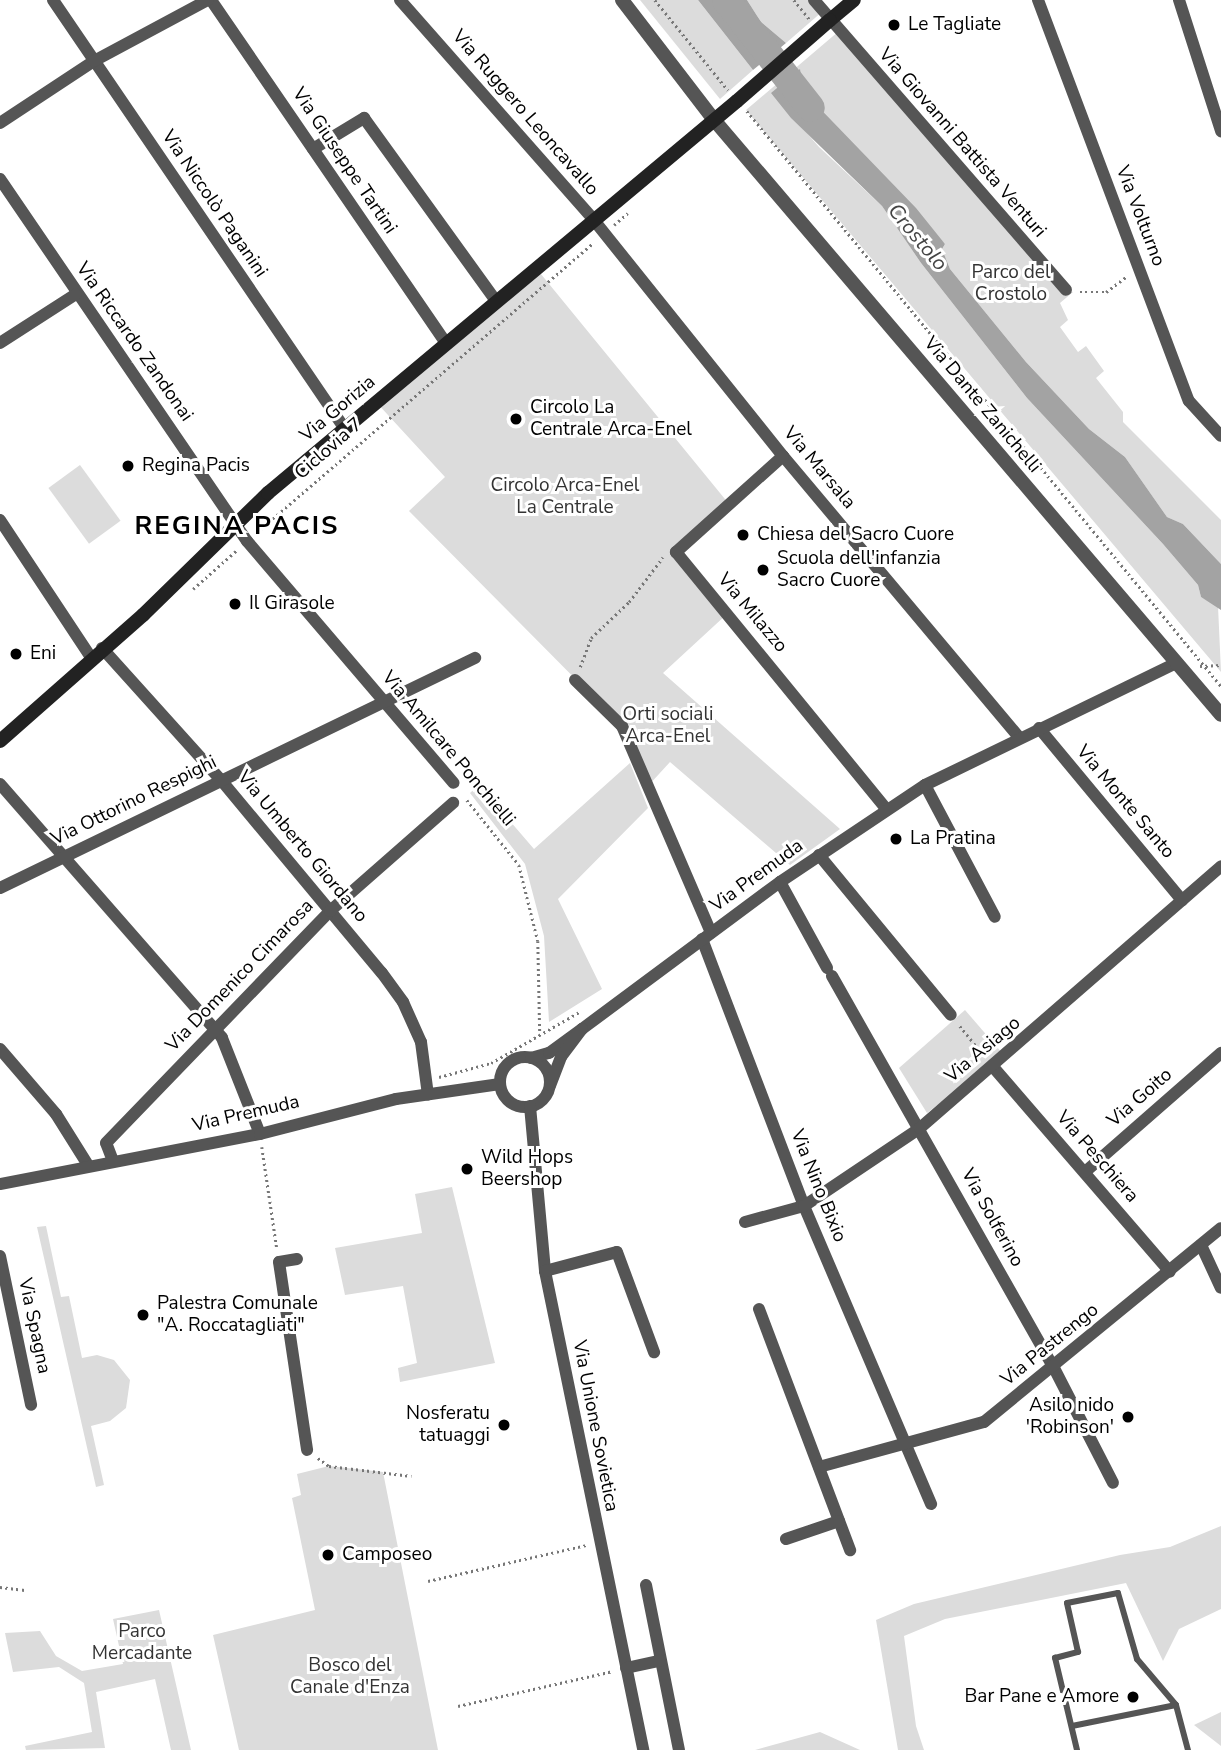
<!DOCTYPE html>
<meta charset="utf-8">
<style>
body{margin:0}
#map{position:relative;width:1221px;height:1750px;overflow:hidden;background:#fff;font-family:"Nunito Sans",sans-serif}
div>[style]{position:absolute}
.green>*{inset:0;background:#dcdcdc;transform-origin:0 0}
.water>*{inset:0;background:#a3a3a3}
.river>*{height:28px;margin:-14px;padding:0 14px;transform-origin:14px;border-radius:14px;background:#a3a3a3}
.path>*{height:2.5px;margin-top:-1.25px;transform-origin:0;background:repeating-linear-gradient(90deg,#777 0 2px,transparent 0 5.5px)}
.service>*{height:6px;margin:-3px;padding:0 3px;transform-origin:3px;border-radius:3px;background:#555}
.minor>*{height:12px;margin:-6px;padding:0 6px;transform-origin:6px;border-radius:6px;background:#555}
.minor>.ring{margin:-6px;padding:0;box-sizing:content-box;background:none;border:12px solid #555;border-radius:50%}
.tertiary>*{height:14px;margin:-7px;padding:0 7px;transform-origin:7px;border-radius:7px;background:#555}
.secondary>*{height:14px;margin:-7px;padding:0 7px;transform-origin:7px;border-radius:7px;background:#222}
.secondary-bridge>*{height:14px;margin:-7px;padding:0 7px;transform-origin:7px;border-radius:7px;background:#222}
.dots>*{width:19px;height:19px;translate:-50% -50%;box-sizing:border-box;border:4px solid #fff;border-radius:50%}
span{translate:-50% -50%;white-space:nowrap;text-align:center;line-height:1.15;-webkit-text-stroke:6px #fff;paint-order:stroke}
.poi-label{font-size:19px;color:#000}
.left{translate:0 -50%;text-align:left}
.right{translate:-100% -50%;text-align:right}
.street-label{font-size:19px;color:#000}
.park-label{font-size:19px;color:#333}
.water-label{font-size:21px;color:#444;font-style:italic}
.district-label{font-size:26px;color:#000;font-weight:700;letter-spacing:2px}
</style>
<div id="map">
<div class="green">
<div style="clip-path:polygon(640px 0,698px 0,753px 70px,720px 99px)"></div>
<div style="clip-path:polygon(747px 0,814px 0,823px 11px,786px 43px,761px 22px)"></div>
<div style="clip-path:polygon(839px 31px,1066px 290px,1073px 292px,1060px 303px,1068px 320px,1060px 327px,1078px 352px,1086px 346px,1104px 371px,1096px 378px,1123px 412px,1123px 422px,1221px 520px,1221px 564px,1183px 524px,1167px 517px,1125px 457px,1089px 429px,1026px 362px,950px 269px,942px 249px,945px 244px,804px 92px,800px 70px,772px 93px,819px 147px,882px 206px,921px 263px,1027px 398px,1163px 544px,1198px 585px,1201px 597px,1218px 606px,1221px 672px,746px 110px)"></div>
<div style="clip-path:polygon(536px 268px,729px 504px,677px 552px,727px 614px,663px 673px,840px 829px,790px 865px,670px 762px,648px 786px,622px 726px,409px 511px,445px 477px,376px 402px)"></div>
<div style="left:80px;top:465px;width:69px;height:39px;rotate:54deg"></div>
<div style="clip-path:polygon(630px 763px,648px 808px,558px 899px,602px 989px,549px 1022px,544px 936px,525px 864px,470px 793px,479px 785px,534px 849px)"></div>
<div style="clip-path:polygon(965px 1010px,1003px 1054px,927px 1113px,899px 1068px)"></div>
<div style="clip-path:polygon(452px 1187px,495px 1363px,400px 1382px,398px 1368px,417px 1363px,403px 1286px,345px 1295px,335px 1248px,422px 1233px,415px 1194px)"></div>
<div style="clip-path:polygon(46px 1226px,61px 1297px,69px 1296px,82px 1358px,97px 1355px,114px 1360px,130px 1380px,126px 1408px,110px 1421px,91px 1426px,104px 1485px,96px 1487px,37px 1227px)"></div>
<div style="clip-path:polygon(329px 1466px,383px 1472px,438px 1750px,239px 1750px,213px 1635px,315px 1610px,292px 1498px,301px 1495px,297px 1474px)"></div>
<div style="clip-path:polygon(1221px 1526px,1221px 1609px,1179px 1629px,1163px 1661px,1126px 1583px,945px 1619px,904px 1636px,916px 1726px,924px 1750px,898px 1750px,876px 1620px,914px 1604px,1120px 1555px,1170px 1547px)"></div>
<div style="clip-path:polygon(159px 1610px,191px 1750px,171px 1750px,155px 1679px,96px 1692px,105px 1748px,26px 1750px,25px 1746px,92px 1732px,84px 1683px,59px 1667px,13px 1672px,5px 1633px,40px 1631px,56px 1656px,82px 1671px,123px 1664px,113px 1619px)"></div>
<div style="clip-path:polygon(1221px 1712px,1221px 1746px,1194px 1725px)"></div>
<div style="clip-path:polygon(820px 1732px,860px 1750px,755px 1750px)"></div>
</div>
<div class="water">
<div style="clip-path:polygon(698px 0,747px 0,761px 22px,786px 43px,753px 70px)"></div>
<div style="clip-path:polygon(800px 69px,804px 92px,916px 208px,945px 244px,942px 249px,950px 269px,1026px 362px,1089px 429px,1125px 457px,1167px 517px,1183px 524px,1221px 564px,1221px 610px,1201px 597px,1198px 585px,1163px 544px,1027px 398px,921px 263px,882px 206px,791px 118px,771px 93px)"></div>
</div>
<div class="river">
<div style="left:726px;top:0;width:137px;rotate:51.8deg"></div>
</div>
<div class="path">
<div style="left:655px;top:0;width:116px;rotate:51deg"></div>
<div style="left:794px;top:0;width:26px;rotate:51deg"></div>
<div style="left:747px;top:111px;width:745px;rotate:50.5deg"></div>
<div style="left:614px;top:225px;width:18px;rotate:-41deg"></div>
<div style="left:1080px;top:292px;width:26px"></div>
<div style="left:1106px;top:292px;width:26px;rotate:-37deg"></div>
<div style="left:256px;top:533px;width:445px;rotate:-40.7deg"></div>
<div style="left:193px;top:589px;width:60px;rotate:-41.6deg"></div>
<div style="left:1200px;top:666px;width:21px;rotate:-3deg"></div>
<div style="left:580px;top:667px;width:31px;rotate:-69deg"></div>
<div style="left:591px;top:638px;width:52px;rotate:-43.5deg"></div>
<div style="left:629px;top:602px;width:56px;rotate:-52.9deg"></div>
<div style="left:467px;top:800px;width:83px;rotate:51.3deg"></div>
<div style="left:519px;top:865px;width:78px;rotate:76deg"></div>
<div style="left:538px;top:941px;width:94px;rotate:88.8deg"></div>
<div style="left:960px;top:1026px;width:38px;rotate:51deg"></div>
<div style="left:439px;top:1077px;width:54px;rotate:-15.1deg"></div>
<div style="left:491px;top:1063px;width:104px;rotate:-30deg"></div>
<div style="left:262px;top:1147px;width:102px;rotate:81.6deg"></div>
<div style="left:318px;top:1458px;width:14px;rotate:36deg"></div>
<div style="left:329px;top:1466px;width:83px;rotate:7deg"></div>
<div style="left:428px;top:1581px;width:162px;rotate:-12.8deg"></div>
<div style="left:0;top:1587px;width:25px;rotate:7deg"></div>
<div style="left:458px;top:1706px;width:159px;rotate:-12.7deg"></div>
</div>
<div class="service">
<div style="left:1072px;top:1726px;width:106px;rotate:-11.4deg"></div>
<div style="left:1077px;top:1750px;width:95px;rotate:-103.4deg"></div>
<div style="left:1055px;top:1658px;width:24px;rotate:-15deg"></div>
<div style="left:1078px;top:1652px;width:50px;rotate:-102.7deg"></div>
<div style="left:1067px;top:1603px;width:52px;rotate:-11.1deg"></div>
<div style="left:1118px;top:1593px;width:69px;rotate:73.9deg"></div>
<div style="left:1137px;top:1659px;width:60px;rotate:49.7deg"></div>
<div style="left:1176px;top:1705px;width:47px;rotate:75.1deg"></div>
</div>
<div class="minor">
<div style="left:53px;top:0;width:519px;rotate:55.76deg"></div>
<div style="left:211px;top:0;width:416px;rotate:55.6deg"></div>
<div style="left:400px;top:0;width:292px;rotate:48.6deg"></div>
<div style="left:593px;top:219px;width:304px;rotate:51.3deg"></div>
<div style="left:783px;top:456px;width:367px;rotate:50deg"></div>
<div style="left:814px;top:0;width:384px;rotate:49deg"></div>
<div style="left:1038px;top:0;width:428px;rotate:69.4deg"></div>
<div style="left:1189px;top:401px;width:47px;rotate:47.6deg"></div>
<div style="left:1179px;top:0;width:138px;rotate:72.2deg"></div>
<div style="left:0;top:123px;width:113px;rotate:-33.4deg"></div>
<div style="left:94px;top:61px;width:129px;rotate:-28.2deg"></div>
<div style="left:313px;top:149px;width:60px;rotate:-31.3deg"></div>
<div style="left:364px;top:118px;width:226px;rotate:54.2deg"></div>
<div style="left:0;top:179px;width:438px;rotate:55.7deg"></div>
<div style="left:247px;top:541px;width:318px;rotate:49.5deg"></div>
<div style="left:0;top:343px;width:90px;rotate:-32.8deg"></div>
<div style="left:783px;top:456px;width:144px;rotate:138.1deg"></div>
<div style="left:676px;top:552px;width:333px;rotate:50.7deg"></div>
<div style="left:0;top:520px;width:167px;rotate:56.5deg"></div>
<div style="left:102px;top:648px;width:178px;rotate:48deg"></div>
<div style="left:221px;top:780px;width:251px;rotate:50.2deg"></div>
<div style="left:382px;top:973px;width:36px;rotate:54deg"></div>
<div style="left:403px;top:1002px;width:44px;rotate:65.8deg"></div>
<div style="left:421px;top:1042px;width:53px;rotate:82.5deg"></div>
<div style="left:575px;top:680px;width:66px;rotate:44.4deg"></div>
<div style="left:622px;top:726px;width:225px;rotate:66.7deg"></div>
<div style="left:1039px;top:728px;width:224px;rotate:50.3deg"></div>
<div style="left:0;top:784px;width:337px;rotate:48.8deg"></div>
<div style="left:222px;top:1038px;width:103px;rotate:68.4deg"></div>
<div style="left:925px;top:785px;width:149px;rotate:62.1deg"></div>
<div style="left:819px;top:855px;width:207px;rotate:50.5deg"></div>
<div style="left:780px;top:882px;width:98px;rotate:61.3deg"></div>
<div style="left:0;top:888px;width:528px;rotate:-25.84deg"></div>
<div style="left:702px;top:939px;width:286px;rotate:69.1deg"></div>
<div style="left:804px;top:1206px;width:324px;rotate:66.9deg"></div>
<div style="left:832px;top:976px;width:450px;rotate:60.5deg"></div>
<div style="left:1054px;top:1368px;width:129px;rotate:62.8deg"></div>
<div style="left:582px;top:1029px;width:247px;rotate:-36.6deg"></div>
<div style="left:780px;top:882px;width:174px;rotate:-33.8deg"></div>
<div style="left:925px;top:785px;width:279px;rotate:-25.9deg"></div>
<div style="left:0;top:1049px;width:86px;rotate:49.3deg"></div>
<div style="left:56px;top:1114px;width:60px;rotate:57.9deg"></div>
<div class="ring" style="left:500px;top:1057px;width:38px;height:38px"></div>
<div style="left:531px;top:1058px;width:19px;rotate:-16deg"></div>
<div style="left:549px;top:1053px;width:41px;rotate:-36deg"></div>
<div style="left:582px;top:1029px;width:35px;rotate:127deg"></div>
<div style="left:561px;top:1057px;width:30px;rotate:111deg"></div>
<div style="left:994px;top:1068px;width:269px;rotate:49.2deg"></div>
<div style="left:530px;top:1106px;width:166px;rotate:84.8deg"></div>
<div style="left:545px;top:1271px;width:489px;rotate:78.4deg"></div>
<div style="left:113px;top:1161px;width:19px;rotate:-111deg"></div>
<div style="left:106px;top:1143px;width:322px;rotate:-46deg"></div>
<div style="left:330px;top:911px;width:164px;rotate:-41.3deg"></div>
<div style="left:1085px;top:1172px;width:181px;rotate:-41.2deg"></div>
<div style="left:0;top:1184px;width:265px;rotate:-10.9deg"></div>
<div style="left:260px;top:1134px;width:140px;rotate:-14.4deg"></div>
<div style="left:396px;top:1099px;width:105px;rotate:-8.2deg"></div>
<div style="left:745px;top:1222px;width:61px;rotate:-15.2deg"></div>
<div style="left:804px;top:1206px;width:140px;rotate:-33.9deg"></div>
<div style="left:920px;top:1128px;width:399px;rotate:-41deg"></div>
<div style="left:1201px;top:1245px;width:47px;rotate:65.1deg"></div>
<div style="left:0;top:1256px;width:152px;rotate:78.2deg"></div>
<div style="left:297px;top:1259px;width:18px;rotate:171deg"></div>
<div style="left:279px;top:1262px;width:190px;rotate:81.5deg"></div>
<div style="left:545px;top:1271px;width:74px;rotate:-14.8deg"></div>
<div style="left:617px;top:1252px;width:107px;rotate:69.7deg"></div>
<div style="left:759px;top:1309px;width:258px;rotate:69.3deg"></div>
<div style="left:819px;top:1467px;width:171px;rotate:-15.3deg"></div>
<div style="left:984px;top:1422px;width:306px;rotate:-39.3deg"></div>
<div style="left:786px;top:1539px;width:56px;rotate:-18.8deg"></div>
<div style="left:646px;top:1585px;width:168px;rotate:78.7deg"></div>
<div style="left:626px;top:1668px;width:35px;rotate:-12deg"></div>
</div>
<div class="tertiary">
<div style="left:622px;top:0;width:153px;rotate:52.5deg"></div>
<div style="left:715px;top:121px;width:780px;rotate:49.57deg"></div>
</div>
<div class="secondary">
<div style="left:830px;top:20px;width:31px;rotate:-40deg"></div>
<div style="left:0;top:741px;width:191px;rotate:-41.4deg"></div>
<div style="left:143px;top:615px;width:175px;rotate:-44.3deg"></div>
<div style="left:268px;top:493px;width:611px;rotate:-39.89deg"></div>
</div>
<div class="secondary-bridge">
<div style="left:737px;top:101px;width:123px;rotate:-41.1deg"></div>
</div>
<div class="dots">
<div style="left:894px;top:25px;background:#000"></div>
<div style="left:516px;top:419px;background:#000"></div>
<div style="left:128px;top:466px;background:#000"></div>
<div style="left:743px;top:535px;background:#000"></div>
<div style="left:763px;top:570px;background:#000"></div>
<div style="left:235px;top:604px;background:#000"></div>
<div style="left:16px;top:654px;background:#000"></div>
<div style="left:896px;top:839px;background:#000"></div>
<div style="left:467px;top:1169px;background:#000"></div>
<div style="left:143px;top:1315px;background:#000"></div>
<div style="left:1128px;top:1417px;background:#000"></div>
<div style="left:504px;top:1425px;background:#000"></div>
<div style="left:328px;top:1555px;background:#000"></div>
<div style="left:1133px;top:1697px;background:#000"></div>
</div>
<div class="poi-label">
<span class="left" style="left:908px;top:25px">Le Tagliate</span>
<span class="left" style="left:530px;top:419px">Circolo La<br>Centrale Arca-Enel</span>
<span class="left" style="left:142px;top:466px">Regina Pacis</span>
<span class="left" style="left:757px;top:535px">Chiesa del Sacro Cuore</span>
<span class="left" style="left:777px;top:570px">Scuola dell'infanzia<br>Sacro Cuore</span>
<span class="left" style="left:249px;top:604px">Il Girasole</span>
<span class="left" style="left:30px;top:654px">Eni</span>
<span class="left" style="left:910px;top:839px">La Pratina</span>
<span class="left" style="left:481px;top:1169px">Wild Hops<br>Beershop</span>
<span class="left" style="left:157px;top:1315px">Palestra Comunale<br>"A. Roccatagliati"</span>
<span class="right" style="left:1114px;top:1417px">Asilo nido<br>'Robinson'</span>
<span class="right" style="left:490px;top:1425px">Nosferatu<br>tatuaggi</span>
<span class="left" style="left:342px;top:1555px">Camposeo</span>
<span class="right" style="left:1119px;top:1697px">Bar Pane e Amore</span>
</div>
<div class="street-label">
<span style="left:525px;top:113px;rotate:49deg">Via Ruggero Leoncavallo</span>
<span style="left:962px;top:143px;rotate:49deg">Via Giovanni Battista Venturi</span>
<span style="left:344px;top:161px;rotate:56deg">Via Giuseppe Tartini</span>
<span style="left:214px;top:204px;rotate:56deg">Via Niccolò Paganini</span>
<span style="left:1140px;top:216px;rotate:69deg">Via Volturno</span>
<span style="left:134px;top:342px;rotate:55deg">Via Riccardo Zandonai</span>
<span style="left:982px;top:405px;rotate:50deg">Via Dante Zanichelli</span>
<span style="left:338px;top:409px;rotate:-40deg">Via Gorizia</span>
<span style="left:329px;top:449px;rotate:-41deg">Ciclovia 7</span>
<span style="left:819px;top:468px;rotate:50deg">Via Marsala</span>
<span style="left:752px;top:613px;rotate:50deg">Via Milazzo</span>
<span style="left:448px;top:749px;rotate:50deg">Via Amilcare Ponchielli</span>
<span style="left:134px;top:801px;rotate:-26deg">Via Ottorino Respighi</span>
<span style="left:1125px;top:802px;rotate:50deg">Via Monte Santo</span>
<span style="left:302px;top:847px;rotate:50deg">Via Umberto Giordano</span>
<span style="left:757px;top:876px;rotate:-36deg">Via Premuda</span>
<span style="left:240px;top:976px;rotate:-46deg">Via Domenico Cimarosa</span>
<span style="left:983px;top:1050px;rotate:-40deg">Via Asiago</span>
<span style="left:1140px;top:1098px;rotate:-41deg">Via Goito</span>
<span style="left:246px;top:1114px;rotate:-13deg">Via Premuda</span>
<span style="left:1097px;top:1157px;rotate:49deg">Via Peschiera</span>
<span style="left:818px;top:1186px;rotate:68deg">Via Nino Bixio</span>
<span style="left:992px;top:1218px;rotate:61deg">Via Solferino</span>
<span style="left:34px;top:1326px;rotate:78deg">Via Spagna</span>
<span style="left:1050px;top:1345px;rotate:-39deg">Via Pastrengo</span>
<span style="left:595px;top:1426px;rotate:79deg">Via Unione Sovietica</span>
</div>
<div class="park-label">
<span style="left:1011px;top:284px">Parco del<br>Crostolo</span>
<span style="left:565px;top:497px">Circolo Arca-Enel<br>La Centrale</span>
<span style="left:668px;top:726px">Orti sociali<br>Arca-Enel</span>
<span style="left:142px;top:1643px">Parco<br>Mercadante</span>
<span style="left:350px;top:1677px">Bosco del<br>Canale d'Enza</span>
</div>
<div class="water-label">
<span style="left:918px;top:237px;rotate:50deg">Crostolo</span>
</div>
<div class="district-label">
<span style="left:237px;top:526px">REGINA PACIS</span>
</div>
</div>
